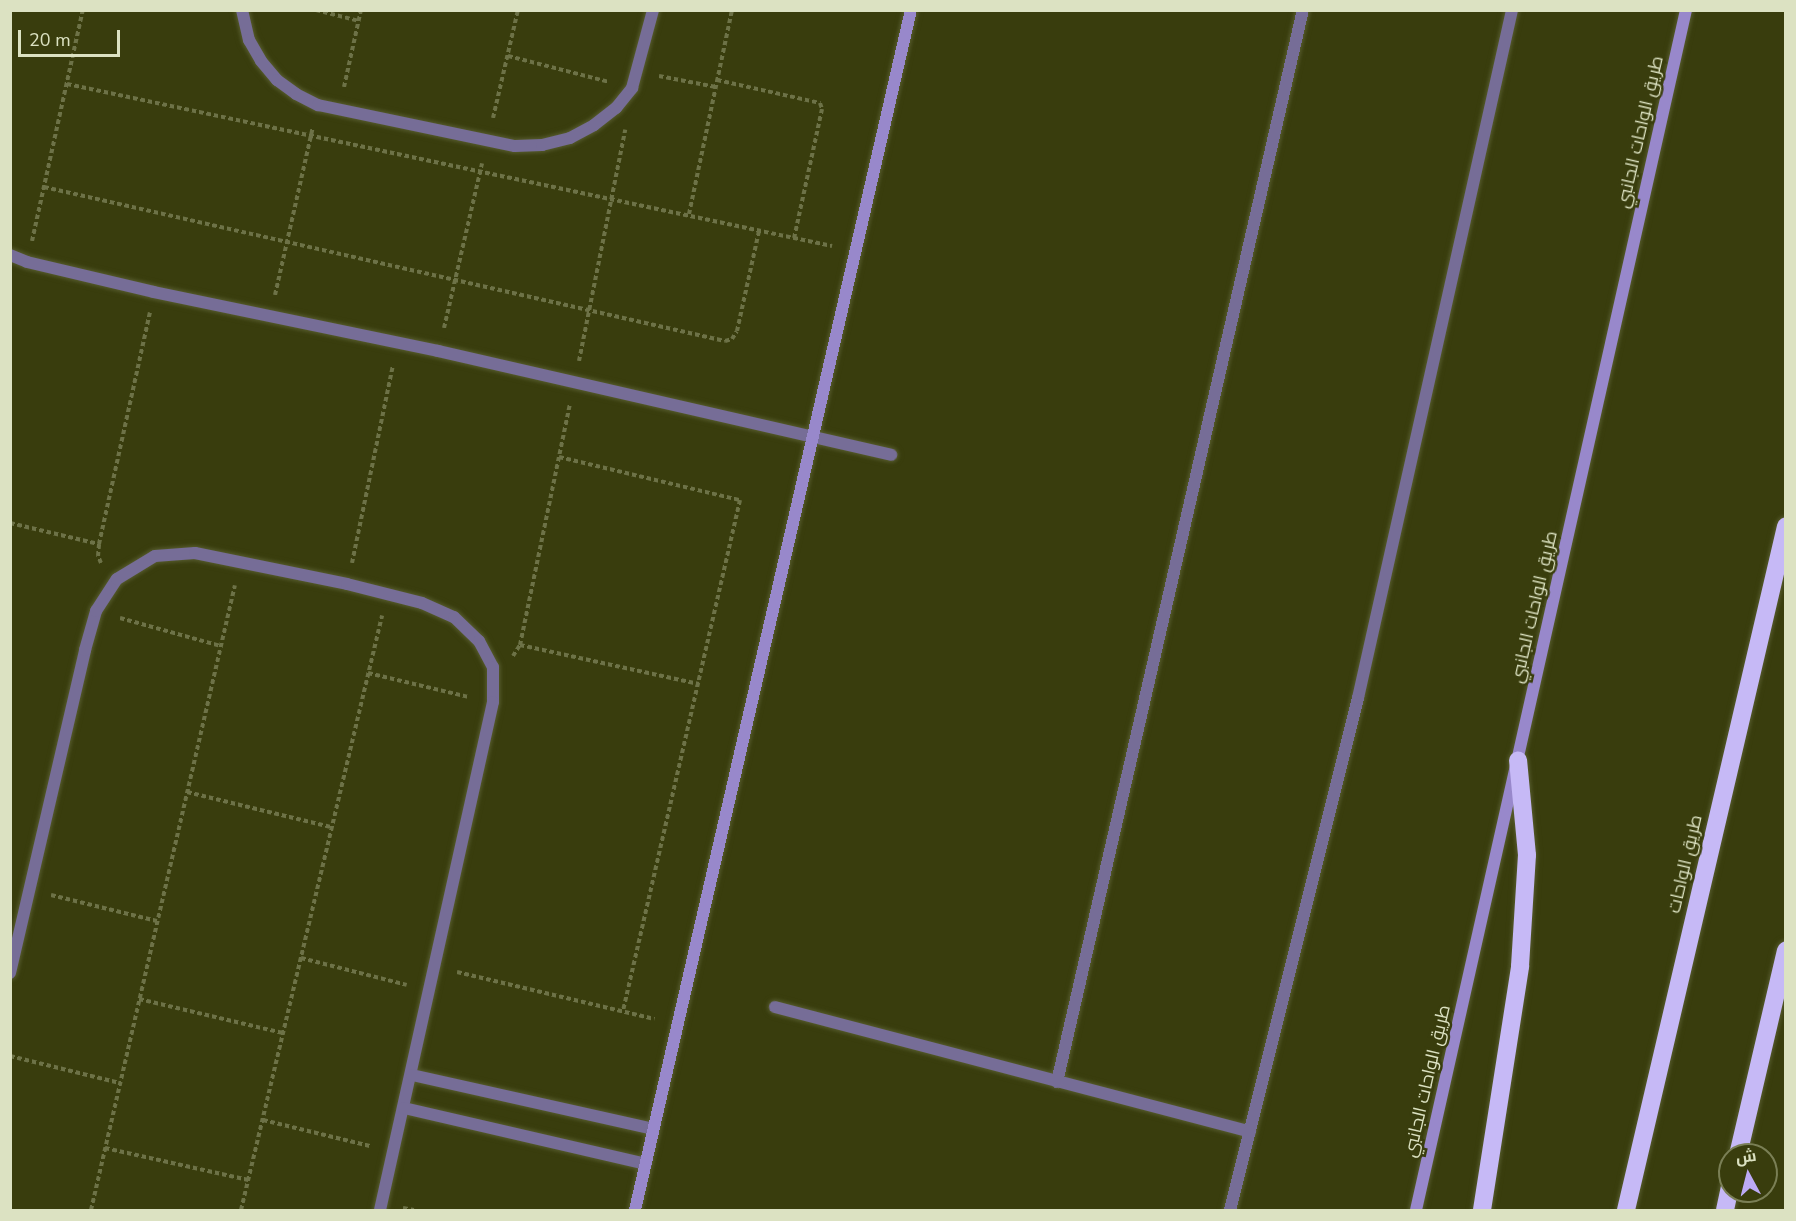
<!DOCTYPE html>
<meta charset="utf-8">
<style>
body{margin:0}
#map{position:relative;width:1796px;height:1221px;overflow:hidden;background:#393d0d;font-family:"Nunito Sans",Cairo,sans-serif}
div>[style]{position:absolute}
.path>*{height:4px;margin-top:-2px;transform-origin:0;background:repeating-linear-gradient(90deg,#6d7247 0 4.5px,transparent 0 7.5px)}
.roads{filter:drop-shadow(0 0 2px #565b2e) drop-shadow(0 0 2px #565b2e)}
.street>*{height:12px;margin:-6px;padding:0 6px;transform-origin:6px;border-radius:6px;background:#766d97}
.secondary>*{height:12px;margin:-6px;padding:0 6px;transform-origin:6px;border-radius:6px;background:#9888cb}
.highway>*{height:18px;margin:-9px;padding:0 9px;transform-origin:9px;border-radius:9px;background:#c6b9f6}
span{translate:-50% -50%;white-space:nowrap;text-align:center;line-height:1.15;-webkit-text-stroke:5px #393d0d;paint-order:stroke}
.street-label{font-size:18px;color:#dce2c2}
.frame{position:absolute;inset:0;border:12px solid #dce2c2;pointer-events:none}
.north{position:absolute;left:1718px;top:1143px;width:60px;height:60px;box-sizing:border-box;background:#393d0d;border:2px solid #7a7f55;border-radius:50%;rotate:353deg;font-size:16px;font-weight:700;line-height:24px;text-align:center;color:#dce2c2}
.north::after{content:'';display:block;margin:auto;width:21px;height:27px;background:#bcaaf6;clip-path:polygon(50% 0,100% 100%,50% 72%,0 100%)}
.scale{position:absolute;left:18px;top:30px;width:102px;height:27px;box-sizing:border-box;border:3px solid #dce2c2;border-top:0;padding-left:8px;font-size:18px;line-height:21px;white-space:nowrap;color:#dce2c2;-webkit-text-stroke:4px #393d0d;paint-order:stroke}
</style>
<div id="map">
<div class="path">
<div style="left:316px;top:10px;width:44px;rotate:14.3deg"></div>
<div style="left:508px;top:56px;width:104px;rotate:14.4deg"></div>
<div style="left:659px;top:76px;width:58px;rotate:10.9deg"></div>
<div style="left:717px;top:80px;width:106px;rotate:12.6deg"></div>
<div style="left:820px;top:103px;width:6px;rotate:72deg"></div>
<div style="left:822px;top:109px;width:132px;rotate:102.2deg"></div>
<div style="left:67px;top:84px;width:782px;rotate:11.96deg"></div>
<div style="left:344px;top:87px;width:79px;rotate:-77.6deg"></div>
<div style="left:493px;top:118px;width:111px;rotate:-77deg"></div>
<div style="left:44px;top:187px;width:698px;rotate:12.74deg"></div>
<div style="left:725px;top:341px;width:7px;rotate:-16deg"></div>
<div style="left:732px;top:339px;width:9px;rotate:-58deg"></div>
<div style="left:737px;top:331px;width:102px;rotate:-77.6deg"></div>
<div style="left:689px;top:214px;width:208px;rotate:-78.1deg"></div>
<div style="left:32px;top:241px;width:237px;rotate:-77.6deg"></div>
<div style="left:275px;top:295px;width:172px;rotate:-77.3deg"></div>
<div style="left:444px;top:328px;width:169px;rotate:-77deg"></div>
<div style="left:579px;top:361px;width:236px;rotate:-78.7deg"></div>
<div style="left:559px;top:457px;width:186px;rotate:13.4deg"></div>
<div style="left:740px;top:500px;width:524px;rotate:102.9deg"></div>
<div style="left:10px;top:523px;width:91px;rotate:13.3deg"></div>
<div style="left:101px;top:563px;width:8px;rotate:-113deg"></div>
<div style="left:98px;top:556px;width:12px;rotate:-85deg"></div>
<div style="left:99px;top:544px;width:237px;rotate:-77.6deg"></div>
<div style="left:352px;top:563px;width:202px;rotate:-78.3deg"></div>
<div style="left:120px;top:618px;width:105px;rotate:15.5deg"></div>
<div style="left:520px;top:645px;width:183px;rotate:12.3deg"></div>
<div style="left:513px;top:656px;width:13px;rotate:-58deg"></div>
<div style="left:520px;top:645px;width:246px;rotate:-78.3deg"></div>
<div style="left:368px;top:673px;width:104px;rotate:13.4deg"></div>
<div style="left:187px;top:792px;width:148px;rotate:13.7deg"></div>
<div style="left:51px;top:895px;width:109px;rotate:13.8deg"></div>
<div style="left:301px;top:958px;width:109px;rotate:14.3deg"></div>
<div style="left:457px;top:972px;width:203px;rotate:13.4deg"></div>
<div style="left:139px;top:999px;width:148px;rotate:13.3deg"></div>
<div style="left:10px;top:1056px;width:113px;rotate:13.8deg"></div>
<div style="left:263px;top:1120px;width:110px;rotate:13.7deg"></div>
<div style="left:105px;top:1148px;width:147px;rotate:12.6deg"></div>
<div style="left:403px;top:1208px;width:11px;rotate:10deg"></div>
<div style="left:91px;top:1210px;width:641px;rotate:-77.03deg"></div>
<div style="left:241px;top:1210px;width:611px;rotate:-76.65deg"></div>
</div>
<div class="roads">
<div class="street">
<div style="left:242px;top:10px;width:31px;rotate:77deg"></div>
<div style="left:249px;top:40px;width:24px;rotate:60deg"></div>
<div style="left:261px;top:61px;width:25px;rotate:50deg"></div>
<div style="left:277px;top:80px;width:24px;rotate:36deg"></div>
<div style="left:296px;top:94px;width:25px;rotate:27deg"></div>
<div style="left:318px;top:105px;width:201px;rotate:11.8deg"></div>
<div style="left:515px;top:146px;width:27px;rotate:-2deg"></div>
<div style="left:542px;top:145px;width:29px;rotate:-14deg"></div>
<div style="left:570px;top:138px;width:27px;rotate:-28deg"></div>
<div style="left:594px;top:125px;width:28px;rotate:-38deg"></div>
<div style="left:616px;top:108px;width:26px;rotate:-51deg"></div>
<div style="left:632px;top:88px;width:81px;rotate:-74.9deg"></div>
<div style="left:10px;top:255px;width:18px;rotate:22deg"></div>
<div style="left:27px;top:262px;width:130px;rotate:13.3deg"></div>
<div style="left:154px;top:292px;width:290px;rotate:11.7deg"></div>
<div style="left:438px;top:351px;width:465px;rotate:12.9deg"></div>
<div style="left:10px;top:973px;width:332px;rotate:-76.9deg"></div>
<div style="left:85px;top:650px;width:41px;rotate:-74.2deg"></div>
<div style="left:96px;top:611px;width:38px;rotate:-57deg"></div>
<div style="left:117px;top:579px;width:44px;rotate:-31.2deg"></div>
<div style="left:155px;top:556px;width:40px;rotate:-4.3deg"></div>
<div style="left:195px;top:553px;width:155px;rotate:11.5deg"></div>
<div style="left:347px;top:584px;width:77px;rotate:14.2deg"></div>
<div style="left:422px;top:603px;width:35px;rotate:24deg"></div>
<div style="left:454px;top:617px;width:35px;rotate:44deg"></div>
<div style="left:479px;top:641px;width:30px;rotate:62deg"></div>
<div style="left:493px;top:667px;width:35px;rotate:90deg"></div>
<div style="left:493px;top:702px;width:520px;rotate:102.54deg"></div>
<div style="left:775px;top:1007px;width:491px;rotate:14.7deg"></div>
<div style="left:412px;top:1075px;width:247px;rotate:12.6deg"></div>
<div style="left:1057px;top:1082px;width:1100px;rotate:-77.08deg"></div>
<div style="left:404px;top:1108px;width:248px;rotate:13deg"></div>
<div style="left:1230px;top:1210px;width:528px;rotate:-75.96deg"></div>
<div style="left:1358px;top:698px;width:705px;rotate:-77.38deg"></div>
</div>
<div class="secondary">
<div style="left:635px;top:1210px;width:1231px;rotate:-77.05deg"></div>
<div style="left:1416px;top:1210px;width:1230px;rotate:-77.32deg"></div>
</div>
<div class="highway">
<div style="left:1738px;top:1155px;width:210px;rotate:-76.8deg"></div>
<div style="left:1482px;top:1210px;width:247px;rotate:-81.1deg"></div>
<div style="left:1520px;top:966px;width:111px;rotate:-86.4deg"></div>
<div style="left:1527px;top:855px;width:95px;rotate:-95.4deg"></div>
<div style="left:1626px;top:1210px;width:702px;rotate:-76.83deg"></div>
<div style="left:1725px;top:1210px;width:24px;rotate:-78deg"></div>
</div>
</div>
<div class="street-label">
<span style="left:1640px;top:132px;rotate:-77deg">طريق الواحات الجانبي</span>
<span style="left:1534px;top:607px;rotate:-77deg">طريق الواحات الجانبي</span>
<span style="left:1685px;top:864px;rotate:-77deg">طريق الواحات</span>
<span style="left:1427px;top:1081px;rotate:-77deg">طريق الواحات الجانبي</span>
</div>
<div class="frame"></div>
<div class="north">ش</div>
<div class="scale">20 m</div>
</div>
